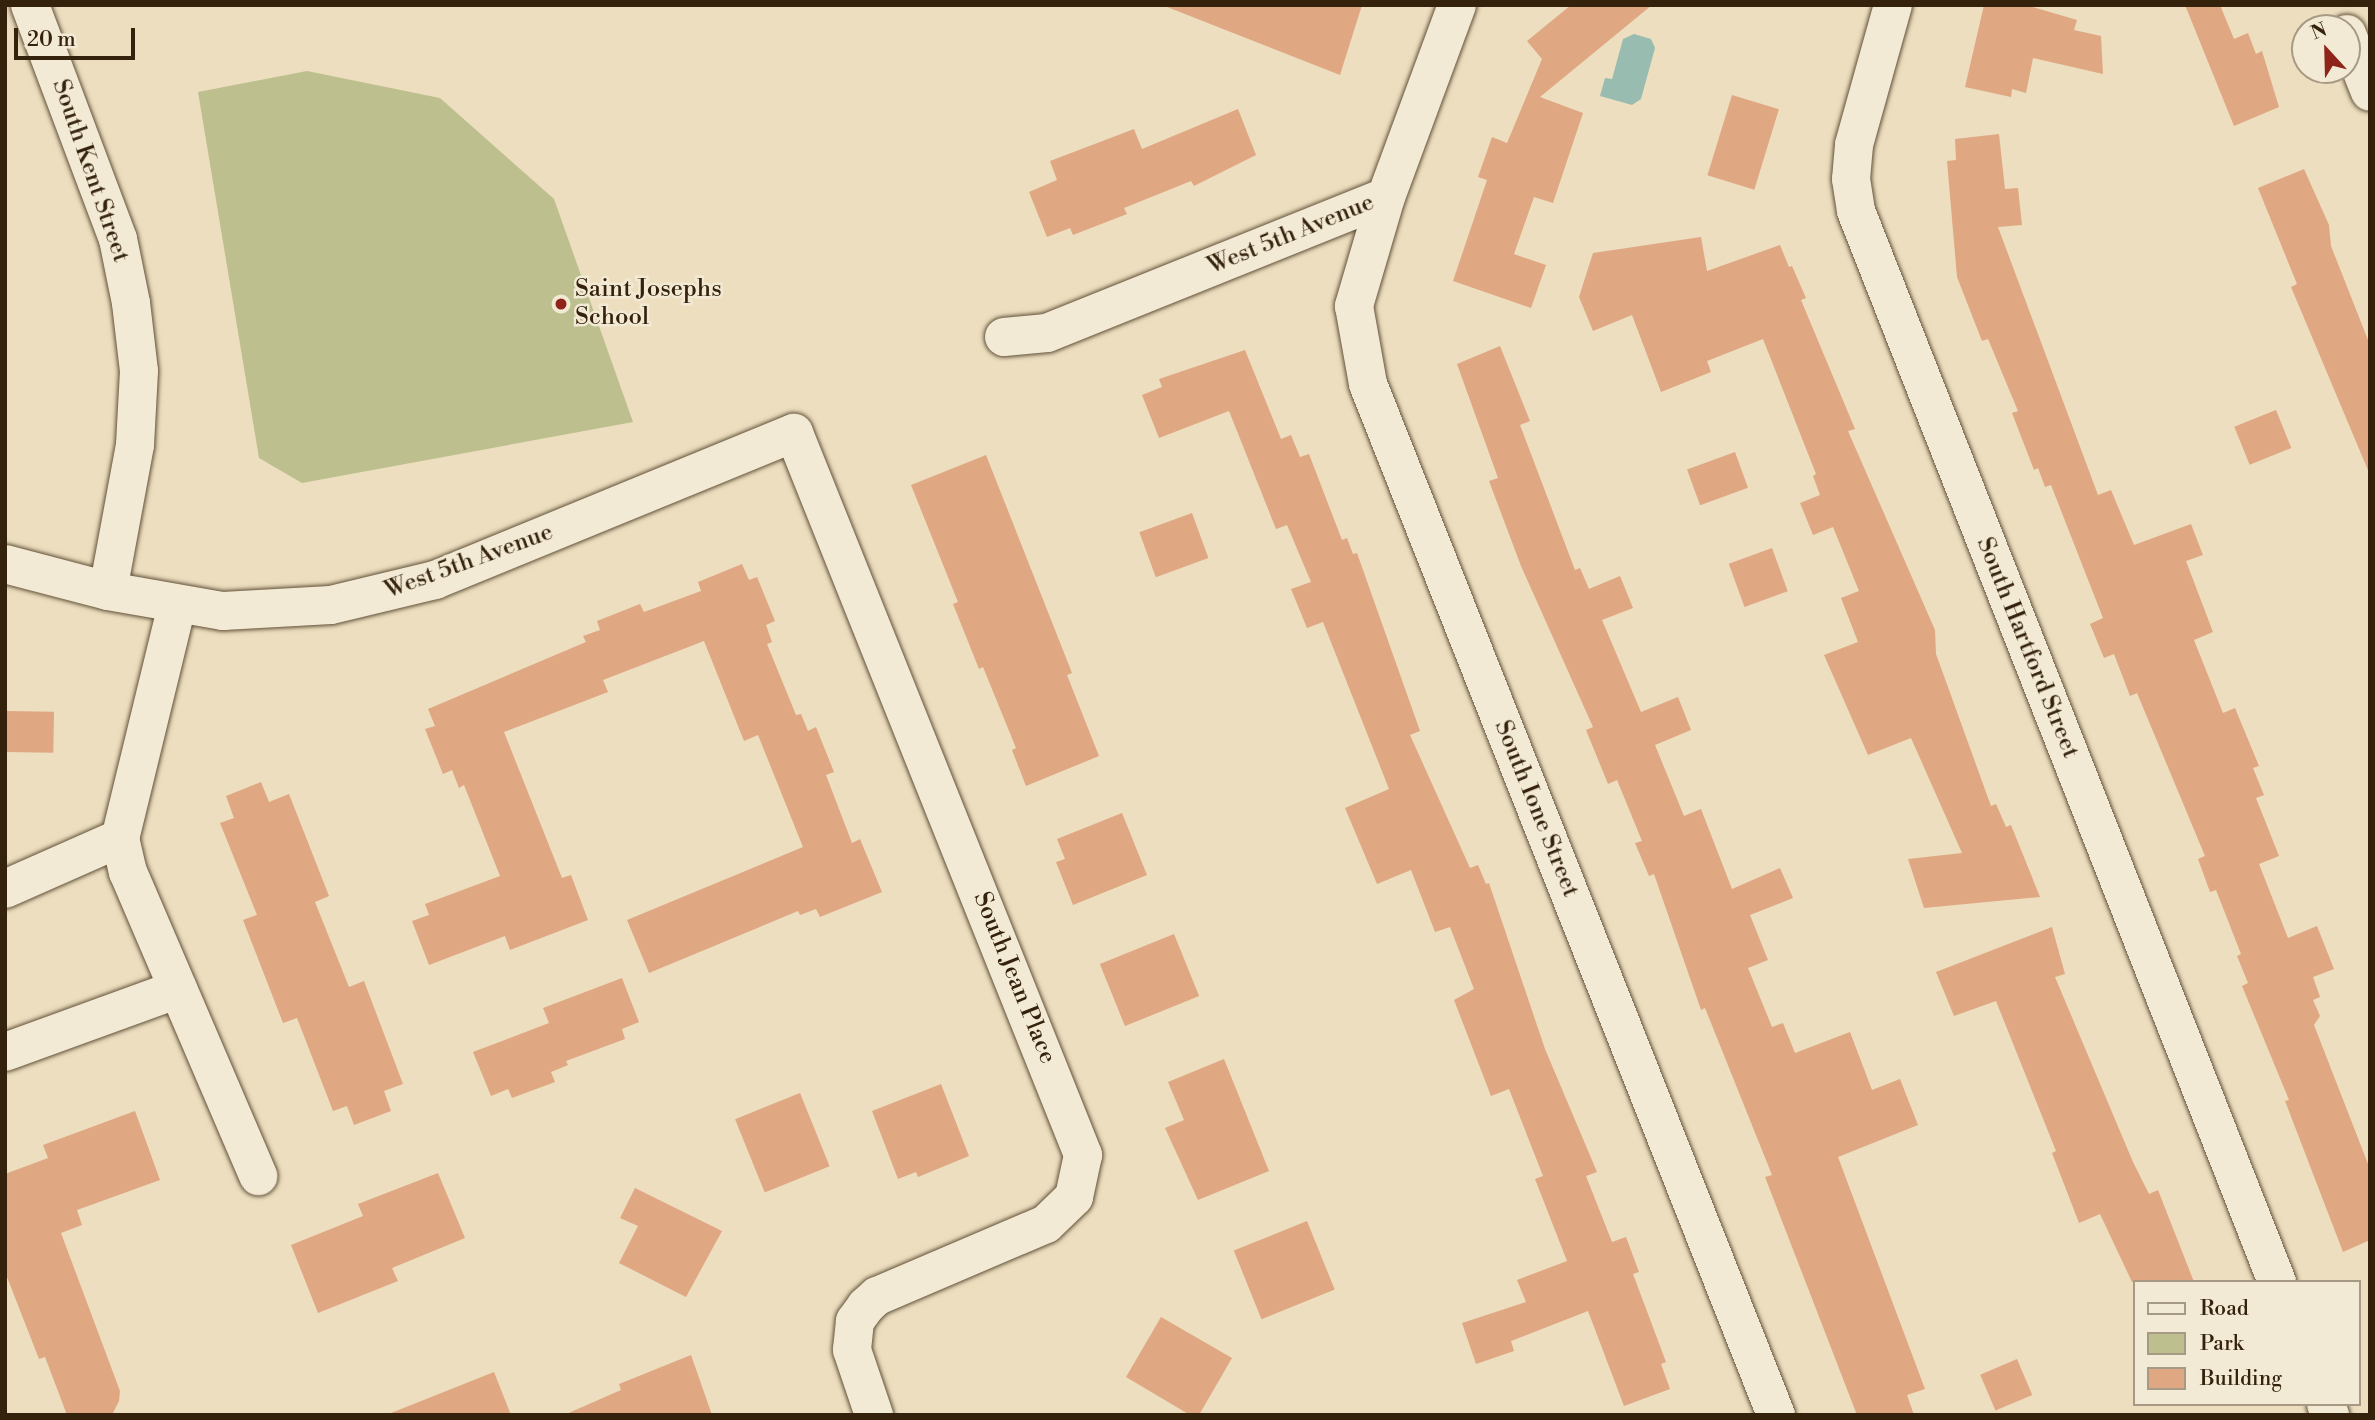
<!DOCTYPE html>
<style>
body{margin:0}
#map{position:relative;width:2375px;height:1420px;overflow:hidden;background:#ecdebf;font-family:"Libre Bodoni",serif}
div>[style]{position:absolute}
.green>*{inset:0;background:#bdc08e}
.water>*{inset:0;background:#99bcb0}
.building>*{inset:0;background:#e0a783;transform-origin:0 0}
.roads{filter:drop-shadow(0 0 2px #625139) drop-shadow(0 0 2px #625139)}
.minor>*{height:38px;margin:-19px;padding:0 19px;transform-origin:19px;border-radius:19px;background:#f3ead5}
.dots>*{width:19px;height:19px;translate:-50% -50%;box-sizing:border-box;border:4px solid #f3ead5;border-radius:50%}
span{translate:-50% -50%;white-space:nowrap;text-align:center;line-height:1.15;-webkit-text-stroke:5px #f3ead5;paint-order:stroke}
.street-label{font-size:24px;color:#34220c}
.poi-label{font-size:24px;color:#34220c}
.left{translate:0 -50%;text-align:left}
.frame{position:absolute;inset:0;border:7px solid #34220c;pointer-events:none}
.legend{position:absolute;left:2133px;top:1280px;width:228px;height:126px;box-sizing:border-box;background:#f3ead5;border:2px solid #a79a85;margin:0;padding:9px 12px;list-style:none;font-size:21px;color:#34220c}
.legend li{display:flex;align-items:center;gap:14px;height:35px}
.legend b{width:35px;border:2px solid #a79a85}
.north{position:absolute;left:2291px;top:14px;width:70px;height:70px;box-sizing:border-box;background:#f3ead5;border:2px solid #a79a85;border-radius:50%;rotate:338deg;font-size:19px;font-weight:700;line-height:28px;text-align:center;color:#34220c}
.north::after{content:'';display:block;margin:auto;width:24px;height:32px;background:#8f2418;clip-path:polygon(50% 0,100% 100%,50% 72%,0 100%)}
.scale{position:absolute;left:14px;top:28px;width:121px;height:32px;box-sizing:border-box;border:4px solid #34220c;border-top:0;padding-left:9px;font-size:21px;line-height:24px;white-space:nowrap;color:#34220c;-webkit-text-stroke:5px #f3ead5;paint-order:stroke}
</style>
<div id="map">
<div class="green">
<div style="clip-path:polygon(307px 71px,440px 98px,554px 199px,633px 422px,302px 483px,259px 458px,198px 92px)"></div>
</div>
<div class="water">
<div style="clip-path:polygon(1634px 34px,1651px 39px,1655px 48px,1641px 99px,1632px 105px,1600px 96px,1605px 78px,1612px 79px,1623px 39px)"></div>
</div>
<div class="building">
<div style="clip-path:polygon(1162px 5px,1362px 5px,1340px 75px)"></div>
<div style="clip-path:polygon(1571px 5px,1652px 5px,1540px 97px,1583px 113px,1553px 203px,1534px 197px,1514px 254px,1546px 265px,1531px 308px,1453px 281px,1487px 180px,1478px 177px,1492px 137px,1507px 143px,1542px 59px,1527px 41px)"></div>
<div style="clip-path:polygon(1984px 5px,2026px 5px,2077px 20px,2074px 30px,2101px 36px,2103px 74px,2033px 58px,2026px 93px,2012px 89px,2011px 97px,1965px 87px)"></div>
<div style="clip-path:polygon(2185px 5px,2220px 5px,2234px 39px,2248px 33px,2256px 54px,2262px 51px,2279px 107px,2234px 126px)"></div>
<div style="left:1732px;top:95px;width:49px;height:84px;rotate:17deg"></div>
<div style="clip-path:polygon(1238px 109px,1256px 155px,1194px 186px,1191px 181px,1124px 208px,1127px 214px,1073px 235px,1070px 228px,1047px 237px,1029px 192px,1057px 180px,1050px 161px,1134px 129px,1142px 149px)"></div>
<div style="clip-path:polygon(1999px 134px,2005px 189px,2018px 188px,2022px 225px,1998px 227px,2098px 495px,2111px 490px,2134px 545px,2191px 524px,2203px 555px,2186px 561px,2213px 632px,2194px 640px,2223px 713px,2235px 708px,2259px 766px,2253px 768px,2264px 795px,2256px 798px,2279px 856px,2259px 864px,2288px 938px,2317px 926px,2334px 969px,2313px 977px,2320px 997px,2313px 1000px,2320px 1016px,2314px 1025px,2370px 1169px,2370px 1240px,2343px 1252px,2285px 1101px,2289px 1100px,2242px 986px,2248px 983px,2237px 956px,2241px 954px,2216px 890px,2210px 892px,2198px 859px,2205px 856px,2137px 693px,2130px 696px,2114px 654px,2104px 658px,2090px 624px,2103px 618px,2051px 485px,2045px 487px,2038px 468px,2034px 470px,2012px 413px,2018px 411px,1988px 339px,1982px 341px,1957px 277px,1947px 161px,1956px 160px,1955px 139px)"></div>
<div style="clip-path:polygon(2304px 169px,2329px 225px,2331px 246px,2370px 345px,2370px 475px,2291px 287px,2297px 284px,2258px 188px)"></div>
<div style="clip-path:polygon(1701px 237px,1707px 271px,1780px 245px,1789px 267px,1792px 266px,1806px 298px,1801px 300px,1855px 429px,1848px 431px,1935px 630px,1936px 654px,1991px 806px,1996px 804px,2006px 827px,2011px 825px,2040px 897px,1924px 908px,1908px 859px,1962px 853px,1911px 738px,1868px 755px,1824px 655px,1858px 642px,1841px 598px,1859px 591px,1833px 527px,1813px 535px,1800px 503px,1820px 495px,1813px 476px,1816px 474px,1763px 339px,1707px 361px,1711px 372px,1661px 392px,1632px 315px,1593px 331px,1579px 297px,1593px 253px)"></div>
<div style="clip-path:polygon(1500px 346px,1530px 421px,1520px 425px,1575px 570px,1580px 568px,1589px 589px,1620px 576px,1633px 608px,1602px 620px,1641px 712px,1678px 697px,1691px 730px,1655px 745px,1684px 816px,1701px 809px,1732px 889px,1780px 868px,1793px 898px,1750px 915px,1768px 960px,1748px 968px,1772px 1027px,1783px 1023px,1795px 1053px,1850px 1032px,1872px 1090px,1900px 1079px,1918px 1125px,1838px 1157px,1925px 1389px,1907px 1395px,1914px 1415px,1857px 1415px,1765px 1177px,1772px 1175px,1705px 1008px,1701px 1010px,1654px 874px,1649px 876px,1635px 843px,1642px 841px,1617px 780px,1608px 784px,1586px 730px,1593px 727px,1521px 566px,1489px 481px,1498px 478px,1457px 364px)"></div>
<div style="clip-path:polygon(1245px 350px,1281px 439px,1291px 435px,1300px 457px,1309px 454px,1342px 540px,1347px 538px,1353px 554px,1357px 553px,1420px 731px,1410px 735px,1470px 868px,1478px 865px,1486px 884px,1489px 883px,1545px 1049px,1597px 1172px,1586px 1176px,1612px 1242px,1626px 1237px,1639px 1272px,1633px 1274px,1666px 1362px,1661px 1364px,1670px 1389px,1624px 1406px,1588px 1311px,1511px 1341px,1514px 1351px,1476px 1364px,1462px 1323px,1526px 1302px,1517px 1280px,1567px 1261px,1535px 1179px,1543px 1176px,1509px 1089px,1491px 1096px,1454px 1000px,1474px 989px,1450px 927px,1435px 932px,1411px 870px,1377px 884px,1345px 808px,1389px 789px,1323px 622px,1307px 628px,1291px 589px,1311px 582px,1287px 525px,1276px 529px,1229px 411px,1159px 438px,1142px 395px,1162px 387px,1159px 379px)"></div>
<div style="left:2276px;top:410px;width:41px;height:45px;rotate:68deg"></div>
<div style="left:1735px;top:452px;width:38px;height:51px;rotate:70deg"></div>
<div style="clip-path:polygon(986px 455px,1072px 673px,1067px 675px,1099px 756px,1026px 786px,1012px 750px,1016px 748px,983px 667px,979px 669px,953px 604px,958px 602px,911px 485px)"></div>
<div style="left:1192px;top:513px;width:48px;height:56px;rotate:70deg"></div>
<div style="left:1772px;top:548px;width:46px;height:46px;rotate:70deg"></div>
<div style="clip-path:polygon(742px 564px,749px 580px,757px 577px,775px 621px,766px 625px,772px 642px,767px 644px,796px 715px,801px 714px,808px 731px,816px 727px,834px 772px,826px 775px,852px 843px,860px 839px,882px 892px,820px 917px,816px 909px,800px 915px,798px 911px,649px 973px,627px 920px,803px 847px,758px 735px,744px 741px,704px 641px,603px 680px,608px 692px,504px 732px,562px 878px,571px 875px,588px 920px,510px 950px,505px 936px,429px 965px,412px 921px,429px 915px,425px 904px,500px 876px,464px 785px,459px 788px,452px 770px,443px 774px,425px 729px,435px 726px,428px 709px,586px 642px,583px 636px,600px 630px,597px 621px,640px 604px,644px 612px,701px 591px,698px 582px)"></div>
<div style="left:5px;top:711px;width:49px;height:41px;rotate:1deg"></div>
<div style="clip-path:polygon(261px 782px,269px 802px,289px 794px,329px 896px,315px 902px,349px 987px,364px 981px,403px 1084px,384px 1091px,391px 1111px,354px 1125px,347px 1106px,333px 1111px,297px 1018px,283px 1023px,243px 920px,257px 915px,220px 823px,234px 818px,226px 796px)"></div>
<div style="clip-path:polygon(1122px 813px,1147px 875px,1073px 905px,1056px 862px,1065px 859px,1057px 839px)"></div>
<div style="clip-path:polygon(2052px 927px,2065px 974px,2055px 977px,2133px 1162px,2149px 1194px,2158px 1190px,2194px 1282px,2132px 1282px,2100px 1214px,2079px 1223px,2052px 1153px,2056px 1151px,1996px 1001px,1954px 1016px,1936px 972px)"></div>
<div style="left:1174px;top:934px;width:67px;height:80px;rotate:68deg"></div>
<div style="clip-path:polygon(622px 978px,639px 1022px,622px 1029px,625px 1039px,566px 1061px,568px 1065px,551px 1072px,555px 1082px,512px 1098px,508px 1089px,491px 1096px,473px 1052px,549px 1023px,543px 1008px)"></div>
<div style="clip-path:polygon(1224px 1059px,1269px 1171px,1198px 1200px,1165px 1128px,1184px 1120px,1168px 1082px)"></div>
<div style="clip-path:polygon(941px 1084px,969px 1156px,918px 1177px,916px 1172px,898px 1179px,872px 1111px)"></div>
<div style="left:800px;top:1093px;width:79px;height:70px;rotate:68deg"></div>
<div style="clip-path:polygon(135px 1111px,160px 1180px,77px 1210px,82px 1225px,61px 1233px,120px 1391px,119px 1401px,112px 1415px,67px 1415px,45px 1357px,39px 1359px,5px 1272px,5px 1174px,48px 1158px,43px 1145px)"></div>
<div style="clip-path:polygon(438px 1173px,465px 1238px,392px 1268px,398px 1281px,318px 1313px,291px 1245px,363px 1216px,358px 1204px)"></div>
<div style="clip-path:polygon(635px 1188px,722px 1231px,686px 1297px,619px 1263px,638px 1226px,620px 1218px)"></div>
<div style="left:1307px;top:1221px;width:74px;height:79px;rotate:68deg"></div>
<div style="clip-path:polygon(1161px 1317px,1232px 1358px,1199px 1415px,1190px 1415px,1126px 1377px)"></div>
<div style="clip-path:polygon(691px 1355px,712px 1415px,564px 1415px,621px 1390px,619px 1384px)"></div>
<div style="left:2017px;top:1359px;width:39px;height:40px;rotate:67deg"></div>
<div style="clip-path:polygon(494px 1372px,511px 1415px,391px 1415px,391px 1413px)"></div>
</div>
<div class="roads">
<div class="minor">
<div style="left:30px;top:5px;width:250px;rotate:69.4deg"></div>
<div style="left:118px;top:239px;width:65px;rotate:78.5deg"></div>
<div style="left:131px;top:303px;width:68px;rotate:83.3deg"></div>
<div style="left:139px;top:371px;width:74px;rotate:93.1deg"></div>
<div style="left:135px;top:445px;width:148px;rotate:100.5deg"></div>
<div style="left:1893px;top:5px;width:145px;rotate:105.6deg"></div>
<div style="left:1854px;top:145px;width:34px;rotate:95deg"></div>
<div style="left:1851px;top:179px;width:32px;rotate:81deg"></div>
<div style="left:1856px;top:211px;width:1151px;rotate:68.54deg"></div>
<div style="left:2347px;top:34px;width:62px;rotate:68.4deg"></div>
<div style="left:1386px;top:197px;width:114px;rotate:106.4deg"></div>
<div style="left:1354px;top:306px;width:79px;rotate:79.8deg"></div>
<div style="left:1368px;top:384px;width:1109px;rotate:68.41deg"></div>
<div style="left:1004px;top:337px;width:43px;rotate:-5.3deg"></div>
<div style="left:1047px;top:333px;width:365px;rotate:-21.9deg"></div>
<div style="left:1386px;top:197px;width:205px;rotate:-69.7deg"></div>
<div style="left:5px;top:564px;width:106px;rotate:14.7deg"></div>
<div style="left:108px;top:591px;width:117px;rotate:9.9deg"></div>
<div style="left:223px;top:611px;width:108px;rotate:-3.2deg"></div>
<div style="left:331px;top:605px;width:107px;rotate:-13.5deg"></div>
<div style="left:435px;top:580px;width:388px;rotate:-22.3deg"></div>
<div style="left:794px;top:433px;width:778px;rotate:68.18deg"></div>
<div style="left:1083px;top:1155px;width:43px;rotate:102.1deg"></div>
<div style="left:1074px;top:1197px;width:39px;rotate:136deg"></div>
<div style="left:1046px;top:1224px;width:184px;rotate:156.9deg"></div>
<div style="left:877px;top:1296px;width:15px;rotate:138deg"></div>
<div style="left:866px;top:1306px;width:19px;rotate:126deg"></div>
<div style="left:855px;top:1321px;width:29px;rotate:96deg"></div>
<div style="left:852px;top:1350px;width:69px;rotate:71.3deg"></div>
<div style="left:177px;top:605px;width:240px;rotate:103.7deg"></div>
<div style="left:120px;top:838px;width:35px;rotate:77deg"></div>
<div style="left:128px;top:872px;width:331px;rotate:66.8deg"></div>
<div style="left:5px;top:889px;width:126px;rotate:-23.9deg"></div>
<div style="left:5px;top:1052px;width:184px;rotate:-20deg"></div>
<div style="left:2326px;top:1404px;width:12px;rotate:70deg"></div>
</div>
</div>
<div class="dots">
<div style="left:561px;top:304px;background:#8f2418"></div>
</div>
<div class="street-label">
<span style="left:90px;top:171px;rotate:71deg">South Kent Street</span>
<span style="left:1291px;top:235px;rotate:-22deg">West 5th Avenue</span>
<span style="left:469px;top:562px;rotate:-20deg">West 5th Avenue</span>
<span style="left:2027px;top:648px;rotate:68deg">South Hartford Street</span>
<span style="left:1536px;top:809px;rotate:68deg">South Ione Street</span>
<span style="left:1014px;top:978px;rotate:68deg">South Jean Place</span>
</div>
<div class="poi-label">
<span class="left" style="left:575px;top:304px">Saint Josephs<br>School</span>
</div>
<div class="frame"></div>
<ul class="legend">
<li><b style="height:9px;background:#f3ead5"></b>Road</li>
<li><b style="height:19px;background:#bdc08e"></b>Park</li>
<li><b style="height:19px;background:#e0a783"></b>Building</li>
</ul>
<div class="north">N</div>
<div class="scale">20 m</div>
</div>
